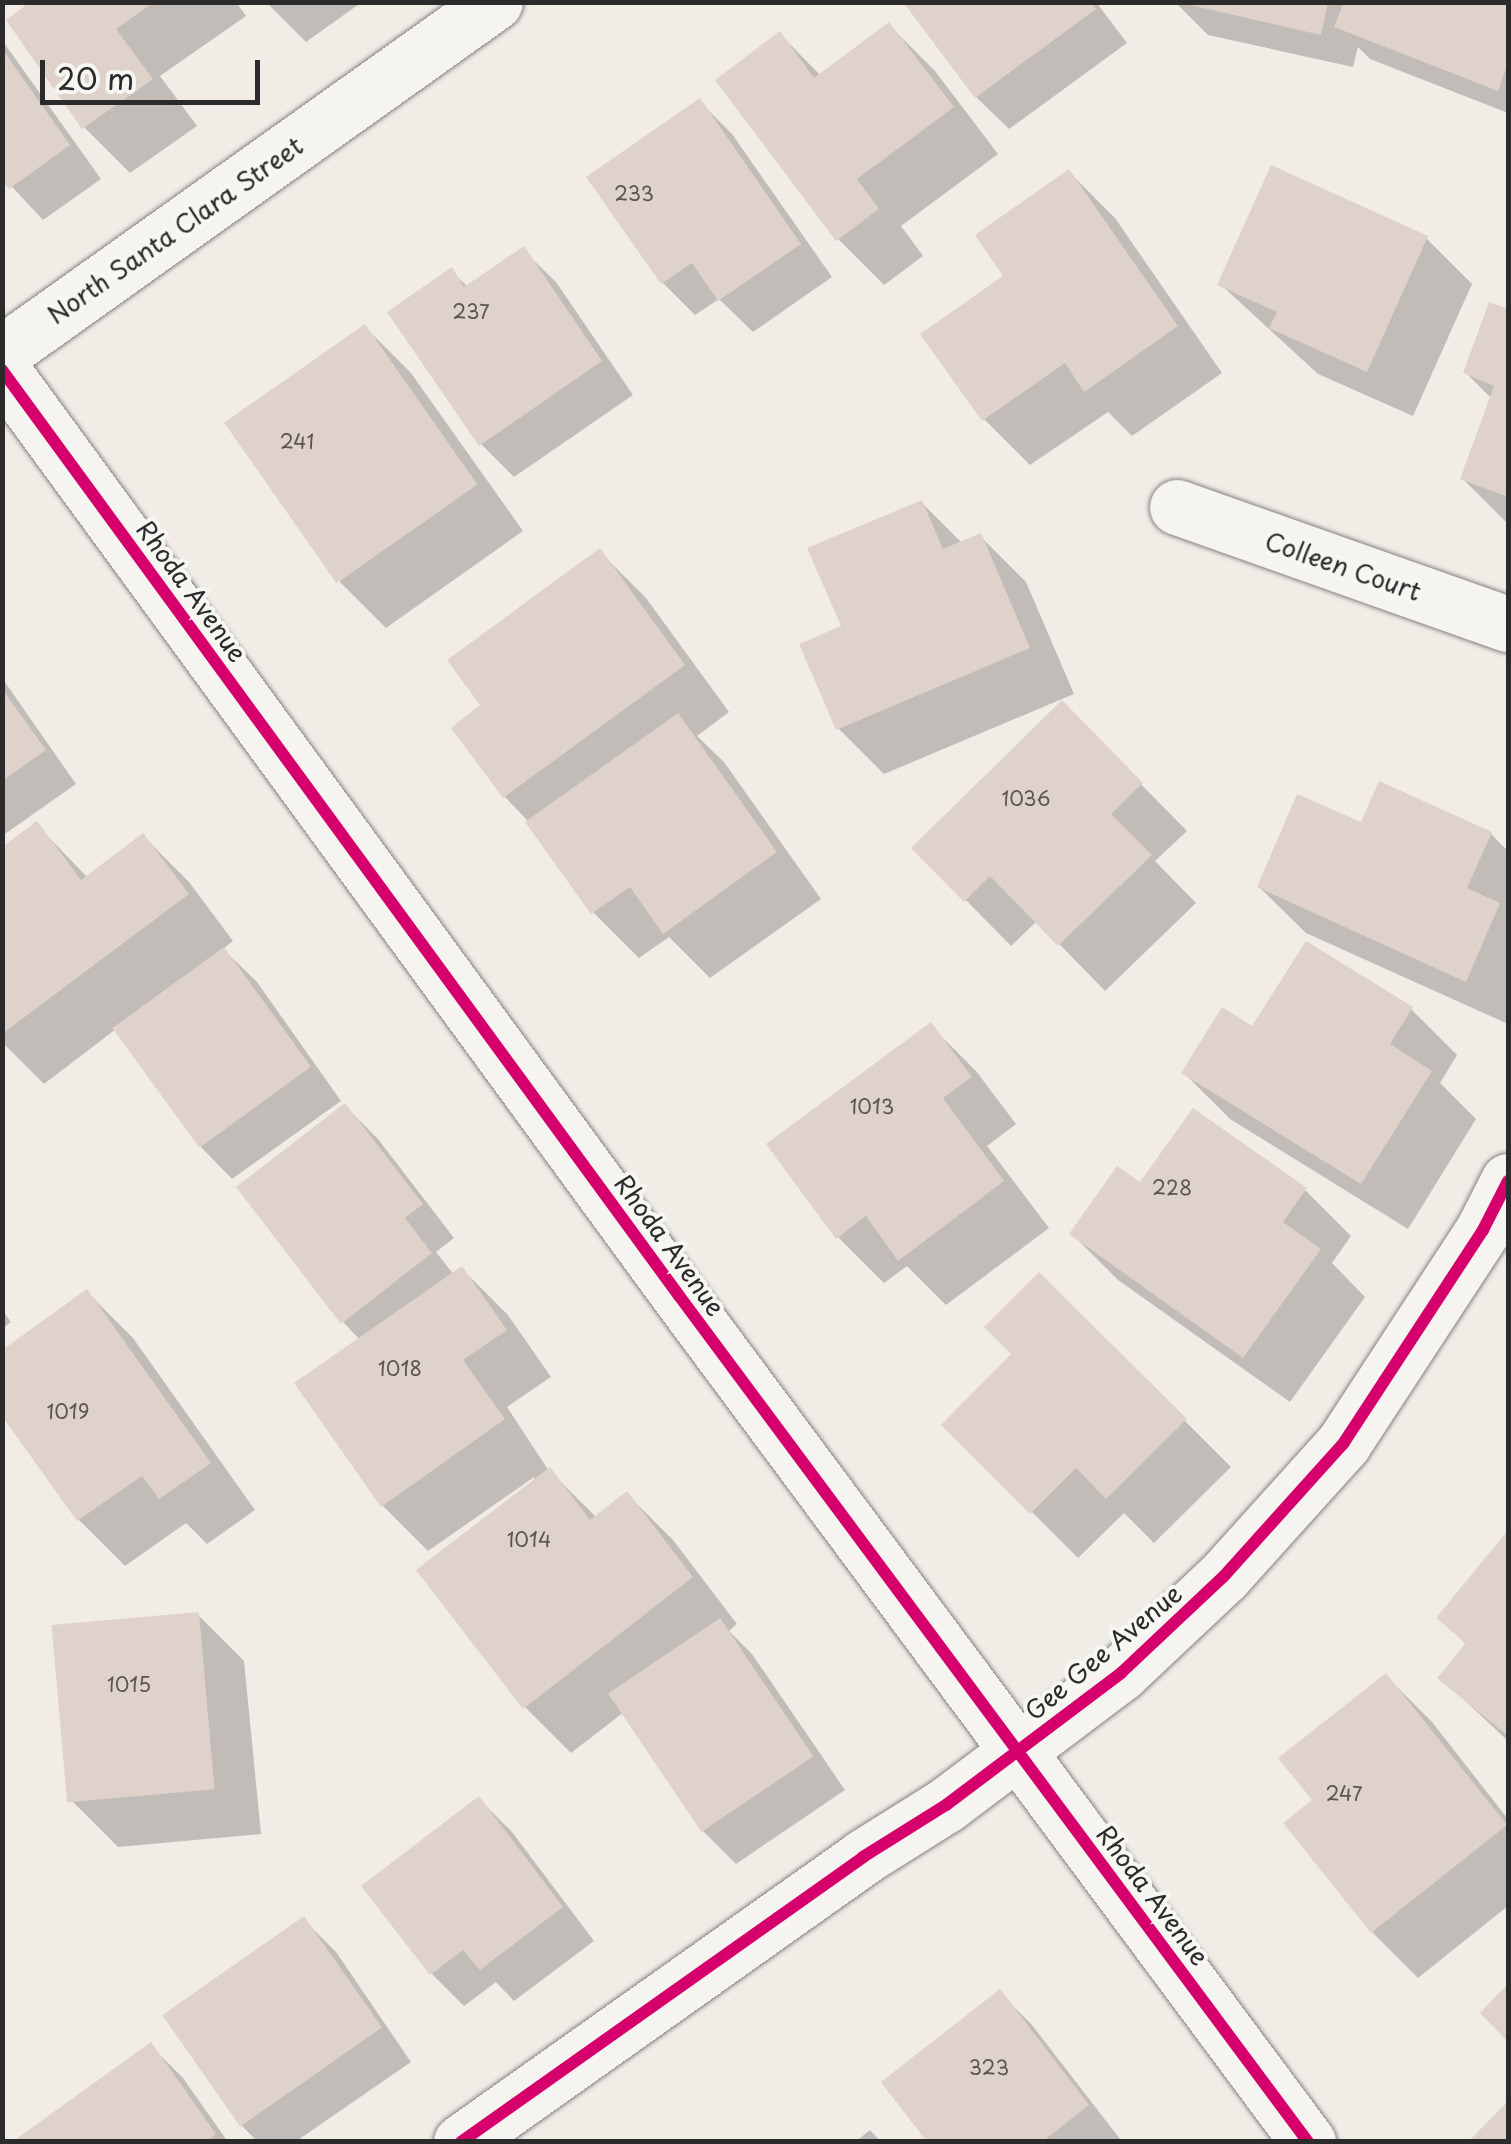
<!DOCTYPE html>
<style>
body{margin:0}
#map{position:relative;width:1511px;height:2144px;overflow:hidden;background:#f2ece7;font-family:"Playpen Sans",sans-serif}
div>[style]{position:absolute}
.shadow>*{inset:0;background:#0003}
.building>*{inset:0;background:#ded2cb;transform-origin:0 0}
.roads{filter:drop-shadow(0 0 2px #858280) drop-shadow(0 0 2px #858280)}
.minor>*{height:55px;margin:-27.5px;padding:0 27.5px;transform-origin:27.5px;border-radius:27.5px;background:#f5f4f1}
.cycleway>*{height:12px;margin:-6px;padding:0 6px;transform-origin:6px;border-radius:6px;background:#d6006c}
span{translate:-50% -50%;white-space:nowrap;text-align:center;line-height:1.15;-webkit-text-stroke:8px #f6f6f2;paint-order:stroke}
.number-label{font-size:20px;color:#5a5655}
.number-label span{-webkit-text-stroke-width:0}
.street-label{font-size:25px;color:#2b2b2b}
.frame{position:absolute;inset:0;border:5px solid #2b2b2b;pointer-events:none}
.scale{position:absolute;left:40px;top:60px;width:220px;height:45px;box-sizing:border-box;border:5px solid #2b2b2b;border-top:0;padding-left:12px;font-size:30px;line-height:35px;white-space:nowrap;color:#2b2b2b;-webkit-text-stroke:8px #f6f6f2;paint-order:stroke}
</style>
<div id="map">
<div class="shadow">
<div style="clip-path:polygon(35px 2px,236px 2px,246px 16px,160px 76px,197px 126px,130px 173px,84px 127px,9px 20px)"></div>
<div style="clip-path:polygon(266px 2px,362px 2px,306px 42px)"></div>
<div style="clip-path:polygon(906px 2px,1096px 2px,1127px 43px,1009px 129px,976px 97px)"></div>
<div style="clip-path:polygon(1508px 2px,1508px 113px,1370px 59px,1358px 47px,1353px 67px,1208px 35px,1176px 3px)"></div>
<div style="clip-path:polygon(889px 25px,935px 71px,998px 154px,901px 226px,923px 256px,884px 285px,838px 239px,780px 34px,821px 76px)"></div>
<div style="clip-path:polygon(2px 40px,101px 179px,43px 220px,2px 176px)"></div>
<div style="clip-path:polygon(699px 101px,732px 134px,832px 277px,753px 332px,719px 299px,695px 315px,663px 283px)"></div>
<div style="clip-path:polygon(1069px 172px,1115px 218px,1222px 373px,1132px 436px,1108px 412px,1030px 465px,984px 419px,1007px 277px)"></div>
<div style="clip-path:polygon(1426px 238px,1472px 284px,1413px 416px,1318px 374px,1220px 284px)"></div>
<div style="clip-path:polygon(523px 250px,556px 282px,633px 395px,514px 477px,481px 444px,451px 271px,468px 287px)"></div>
<div style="clip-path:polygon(1490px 305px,1508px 312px,1508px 524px,1463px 479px,1492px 399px,1465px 372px)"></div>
<div style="clip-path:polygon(365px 327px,411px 373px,523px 531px,386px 628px,340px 582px)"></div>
<div style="clip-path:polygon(922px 503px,963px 544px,980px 536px,1026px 582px,1074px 694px,884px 774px,838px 728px,845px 627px)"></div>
<div style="clip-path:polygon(600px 552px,646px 598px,729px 712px,697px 736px,724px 762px,821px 899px,710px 978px,669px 937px,639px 958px,593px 912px,529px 822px,505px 797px)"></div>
<div style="clip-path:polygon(2px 678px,76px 784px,2px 836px)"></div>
<div style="clip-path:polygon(1062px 704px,1187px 831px,1155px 861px,1196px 903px,1105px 991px,1037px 921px,1011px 946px,915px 848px)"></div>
<div style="clip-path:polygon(37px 825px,88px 878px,143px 836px,189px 882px,233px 941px,223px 949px,257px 982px,341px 1101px,232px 1179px,200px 1146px,116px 1029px,44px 1084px,2px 1042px,2px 850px)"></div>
<div style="clip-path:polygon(1362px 826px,1491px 834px,1508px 851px,1508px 1024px,1306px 933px,1259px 887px)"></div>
<div style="clip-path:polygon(1411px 1009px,1457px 1055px,1440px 1083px,1476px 1119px,1408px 1229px,1230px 1119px,1184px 1073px,1253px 1030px)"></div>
<div style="clip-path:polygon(930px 1025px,976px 1071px,1016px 1124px,987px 1146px,1049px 1228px,946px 1305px,907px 1266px,884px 1283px,838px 1237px)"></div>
<div style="clip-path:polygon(345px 1106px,378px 1139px,454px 1238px,436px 1252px,454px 1275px,462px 1269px,508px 1315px,551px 1377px,507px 1407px,547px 1468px,597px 1518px,627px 1494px,673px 1540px,737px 1624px,729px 1631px,752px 1654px,845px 1790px,736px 1864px,704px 1832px,624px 1712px,571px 1753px,525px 1707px,534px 1477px,428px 1551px,382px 1505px,360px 1340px,343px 1322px)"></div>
<div style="clip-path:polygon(1305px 1190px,1351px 1236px,1332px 1263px,1365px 1297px,1290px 1402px,1118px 1280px,1072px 1234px)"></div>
<div style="clip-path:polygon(1039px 1275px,1231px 1467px,1154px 1543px,1124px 1513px,1078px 1558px,945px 1425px,1015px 1354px)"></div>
<div style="clip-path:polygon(87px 1292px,133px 1338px,255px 1510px,207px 1544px,186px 1523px,125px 1566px,79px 1520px,2px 1411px)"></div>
<div style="clip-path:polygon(2px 1310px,11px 1322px,2px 1329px)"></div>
<div style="clip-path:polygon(1508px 1533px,1508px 1741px,1441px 1678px,1467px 1645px,1439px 1617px)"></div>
<div style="clip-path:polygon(198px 1615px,244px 1661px,261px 1834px,118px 1847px,72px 1801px)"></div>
<div style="clip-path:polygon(1386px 1676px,1432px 1722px,1508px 1819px,1508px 1906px,1418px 1978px,1372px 1932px)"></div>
<div style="clip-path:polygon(479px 1799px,512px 1832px,594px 1941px,514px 2001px,496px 1982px,464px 2006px,432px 1974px)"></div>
<div style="clip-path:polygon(304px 1920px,336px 1952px,411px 2062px,295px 2142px,258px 2142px,240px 2124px,165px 2014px)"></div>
<div style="clip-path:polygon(1000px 1993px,1032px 2025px,1120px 2139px,930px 2142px)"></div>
<div style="clip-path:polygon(150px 2045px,183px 2078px,228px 2142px,17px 2142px)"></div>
<div style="clip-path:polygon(870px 2130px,881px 2142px,855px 2142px)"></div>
</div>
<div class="building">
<div style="clip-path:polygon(30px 2px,154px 2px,116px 29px,153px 79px,82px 129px,6px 20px)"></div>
<div style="clip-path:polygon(903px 2px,1091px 2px,1096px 9px,975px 98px)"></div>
<div style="clip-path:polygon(1177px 2px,1328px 2px,1321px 35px)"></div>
<div style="clip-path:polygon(1344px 2px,1508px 2px,1508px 63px,1498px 91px,1334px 27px)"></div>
<div style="clip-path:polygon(889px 22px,954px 107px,857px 179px,879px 209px,836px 241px,715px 80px,780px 31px,814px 78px)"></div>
<div style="clip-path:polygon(2px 49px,70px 145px,9px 189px,2px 180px)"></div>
<div style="clip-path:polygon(700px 98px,801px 244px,718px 301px,692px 263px,661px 284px,586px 177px)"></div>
<div style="clip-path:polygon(1271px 165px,1428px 236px,1367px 372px,1269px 328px,1277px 312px,1217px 285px)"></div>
<div style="clip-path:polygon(1069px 169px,1178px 326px,1084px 392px,1065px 363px,982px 421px,920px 334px,1003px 276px,975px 235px)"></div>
<div style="clip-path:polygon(524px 246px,602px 361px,479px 446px,387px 312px,452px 267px,464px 287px)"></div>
<div style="clip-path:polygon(1489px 302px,1508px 309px,1508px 497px,1460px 479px,1494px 386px,1463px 373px)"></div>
<div style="left:365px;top:324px;width:196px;height:172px;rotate:55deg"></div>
<div style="clip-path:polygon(922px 500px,943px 549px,981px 533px,1030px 648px,836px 730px,799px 644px,841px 626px,807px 548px)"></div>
<div style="clip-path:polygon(600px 548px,685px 665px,503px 798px,451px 728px,480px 705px,447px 660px)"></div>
<div style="clip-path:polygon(2px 689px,46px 750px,2px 781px)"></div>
<div style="clip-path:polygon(1062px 700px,1143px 783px,1111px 814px,1152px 855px,1058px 946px,990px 876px,964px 902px,911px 848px)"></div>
<div style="clip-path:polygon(678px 713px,777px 852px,663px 934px,630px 887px,591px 914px,525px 822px)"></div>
<div style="clip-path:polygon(1379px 781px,1492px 832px,1467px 888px,1500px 903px,1466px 982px,1257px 887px,1297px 794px,1361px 822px)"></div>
<div style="clip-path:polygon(37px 821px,81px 880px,143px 833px,189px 894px,2px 1034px,2px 847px)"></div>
<div style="clip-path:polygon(1306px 941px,1413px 1007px,1390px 1044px,1432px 1071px,1361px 1184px,1181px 1073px,1222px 1007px,1252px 1026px)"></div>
<div style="left:224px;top:947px;width:148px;height:138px;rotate:54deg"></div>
<div style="clip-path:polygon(931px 1022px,972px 1077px,943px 1098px,1004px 1181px,898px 1261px,866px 1216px,836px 1239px,766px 1144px)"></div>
<div style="clip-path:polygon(345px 1103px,423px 1204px,405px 1218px,432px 1253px,341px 1324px,236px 1187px)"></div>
<div style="clip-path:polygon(1193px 1108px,1307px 1188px,1283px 1222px,1321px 1249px,1243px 1358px,1069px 1234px,1117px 1166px,1140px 1182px)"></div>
<div style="clip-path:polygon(462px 1266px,507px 1330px,463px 1360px,505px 1419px,381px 1507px,294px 1383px)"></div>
<div style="clip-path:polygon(1039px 1272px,1187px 1419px,1106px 1499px,1076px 1468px,1030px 1514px,941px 1425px,1011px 1354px,984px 1327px)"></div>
<div style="clip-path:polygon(87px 1289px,211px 1463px,159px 1499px,142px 1476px,77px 1521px,2px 1416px,2px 1350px)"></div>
<div style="clip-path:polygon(550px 1467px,590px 1520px,627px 1491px,693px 1577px,523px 1709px,416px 1570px)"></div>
<div style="clip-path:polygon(1508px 1530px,1508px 1736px,1437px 1678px,1466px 1643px,1436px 1618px)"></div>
<div style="left:199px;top:1612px;width:178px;height:148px;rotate:85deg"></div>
<div style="left:720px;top:1618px;width:167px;height:135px;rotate:56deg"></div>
<div style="clip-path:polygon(1386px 1673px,1507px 1825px,1371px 1933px,1283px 1823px,1312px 1800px,1278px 1758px)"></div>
<div style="clip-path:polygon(479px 1796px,563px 1907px,480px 1970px,463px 1950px,430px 1975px,361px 1886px)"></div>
<div style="left:304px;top:1916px;width:136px;height:173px;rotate:55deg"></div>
<div style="clip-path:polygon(1508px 1984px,1508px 2042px,1480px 2013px)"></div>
<div style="clip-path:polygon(1000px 1989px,1089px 2105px,1042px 2142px,927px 2142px,881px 2082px)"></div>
<div style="clip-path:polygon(151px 2042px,216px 2134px,206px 2142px,12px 2142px)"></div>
<div style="clip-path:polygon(1508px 2101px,1508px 2142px,1468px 2142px)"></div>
</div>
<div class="roads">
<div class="minor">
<div style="left:2px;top:353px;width:605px;rotate:-35.45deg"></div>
<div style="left:2px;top:370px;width:1148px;rotate:53.82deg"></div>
<div style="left:680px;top:1297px;width:1053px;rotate:53.38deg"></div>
<div style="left:1177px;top:507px;width:351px;rotate:19.5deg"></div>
<div style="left:461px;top:2142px;width:493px;rotate:-35.3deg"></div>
<div style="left:863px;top:1857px;width:98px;rotate:-32.1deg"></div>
<div style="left:946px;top:1805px;width:219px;rotate:-37deg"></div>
<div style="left:1121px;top:1673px;width:141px;rotate:-43.3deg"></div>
<div style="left:1224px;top:1576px;width:178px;rotate:-48deg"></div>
<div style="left:1343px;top:1444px;width:256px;rotate:-56.8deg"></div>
<div style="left:1483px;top:1230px;width:55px;rotate:-63deg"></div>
</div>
</div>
<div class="cycleway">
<div style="left:2px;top:370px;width:1148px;rotate:53.82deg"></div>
<div style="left:680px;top:1297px;width:1053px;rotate:53.38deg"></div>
<div style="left:461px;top:2142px;width:493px;rotate:-35.3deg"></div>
<div style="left:863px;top:1857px;width:98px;rotate:-32.1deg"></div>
<div style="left:946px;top:1805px;width:219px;rotate:-37deg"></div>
<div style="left:1121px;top:1673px;width:141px;rotate:-43.3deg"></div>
<div style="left:1224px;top:1576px;width:178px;rotate:-48deg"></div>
<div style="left:1343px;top:1444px;width:256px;rotate:-56.8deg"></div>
<div style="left:1483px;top:1230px;width:55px;rotate:-63deg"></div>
</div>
<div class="number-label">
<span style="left:634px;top:193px">233</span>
<span style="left:471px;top:311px">237</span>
<span style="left:297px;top:441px">241</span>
<span style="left:1026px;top:798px">1036</span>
<span style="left:872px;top:1106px">1013</span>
<span style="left:1172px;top:1187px">228</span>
<span style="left:400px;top:1368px">1018</span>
<span style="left:68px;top:1411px">1019</span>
<span style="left:529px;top:1539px">1014</span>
<span style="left:129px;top:1684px">1015</span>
<span style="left:1344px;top:1793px">247</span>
<span style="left:989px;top:2067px">323</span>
</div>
<div class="street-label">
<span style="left:175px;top:230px;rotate:-35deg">North Santa Clara Street</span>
<span style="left:1343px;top:566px;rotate:19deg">Colleen Court</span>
<span style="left:192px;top:591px;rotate:54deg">Rhoda Avenue</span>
<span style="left:670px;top:1245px;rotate:54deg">Rhoda Avenue</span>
<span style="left:1103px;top:1652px;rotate:-40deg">Gee Gee Avenue</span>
<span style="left:1153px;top:1895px;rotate:53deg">Rhoda Avenue</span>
</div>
<div class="frame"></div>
<div class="scale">20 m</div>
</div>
